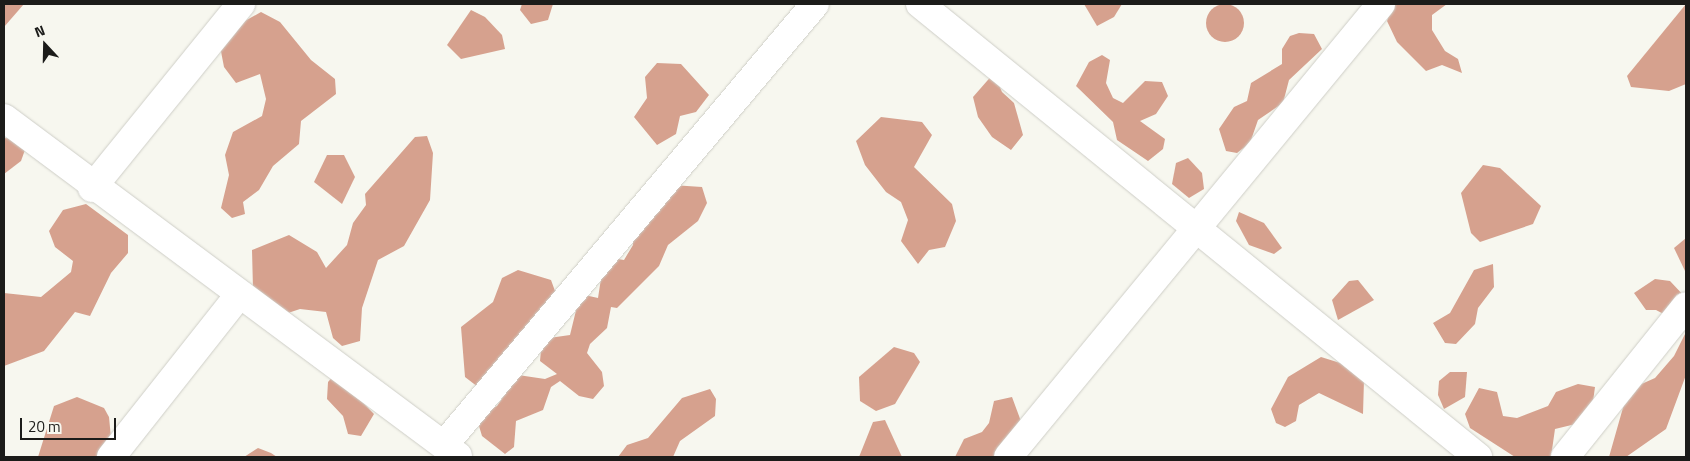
<!DOCTYPE html>
<style>
body{margin:0}
#map{position:relative;width:1690px;height:461px;overflow:hidden;background:#f7f7ef;font-family:"Titillium Web",sans-serif}
div>[style]{position:absolute}
.forest>*{inset:0;background:#d6a18e}
.round{border-radius:50%}
.roads{filter:drop-shadow(0 0 1px #cecec7) drop-shadow(0 0 1px #cecec7)}
.minor>*{height:28px;margin:-14px;padding:0 14px;transform-origin:14px;border-radius:14px;background:#fff}
span{translate:-50% -50%;white-space:nowrap;text-align:center;line-height:1.15;-webkit-text-stroke:4.5px #f7f7ef;paint-order:stroke}
.frame{position:absolute;inset:0;border:5px solid #1c1c1a;pointer-events:none}
.north{position:absolute;left:20px;top:20px;width:50px;height:50px;-webkit-text-stroke:4px #f7f7ef;paint-order:stroke;rotate:339deg;font-size:14px;font-weight:700;line-height:20px;text-align:center;color:#1c1c1a}
.north::after{content:'';display:block;margin:auto;width:18px;height:22px;background:#1c1c1a;clip-path:polygon(50% 0,100% 100%,50% 72%,0 100%)}
.scale{position:absolute;left:20px;top:418px;width:96px;height:22px;box-sizing:border-box;border:2px solid #1c1c1a;border-top:0;padding-left:6px;font-size:15px;line-height:18px;white-space:nowrap;color:#1c1c1a;-webkit-text-stroke:4px #f7f7ef;paint-order:stroke}
</style>
<div id="map">
<div class="forest">
<div style="clip-path:polygon(4px 4px,24px 4px,4px 27px)"></div>
<div style="clip-path:polygon(522px 4px,553px 4px,548px 20px,531px 24px,520px 10px)"></div>
<div style="clip-path:polygon(1084px 4px,1122px 4px,1114px 17px,1097px 26px)"></div>
<div style="clip-path:polygon(1447px 4px,1432px 15px,1432px 30px,1445px 51px,1458px 59px,1462px 73px,1442px 65px,1426px 71px,1397px 42px,1387px 21px,1392px 5px)"></div>
<div style="clip-path:polygon(1686px 4px,1686px 84px,1669px 91px,1631px 87px,1627px 76px)"></div>
<div class="round" style="left:1206px;top:4px;width:38px;height:38px"></div>
<div style="clip-path:polygon(471px 10px,485px 17px,502px 35px,505px 49px,461px 59px,447px 45px)"></div>
<div style="clip-path:polygon(261px 12px,280px 22px,311px 60px,335px 79px,336px 94px,301px 121px,299px 144px,273px 166px,259px 190px,243px 202px,245px 214px,232px 218px,221px 208px,229px 175px,225px 155px,233px 132px,262px 116px,266px 99px,260px 74px,236px 83px,224px 67px,218px 36px)"></div>
<div style="clip-path:polygon(1299px 33px,1314px 34px,1322px 49px,1289px 80px,1283px 103px,1258px 120px,1250px 143px,1237px 153px,1226px 151px,1219px 129px,1234px 107px,1247px 101px,1251px 83px,1282px 64px,1282px 49px,1290px 36px)"></div>
<div style="clip-path:polygon(1102px 55px,1110px 60px,1106px 83px,1113px 98px,1123px 103px,1145px 81px,1162px 82px,1168px 96px,1156px 114px,1140px 121px,1165px 139px,1163px 149px,1148px 161px,1117px 140px,1113px 122px,1076px 86px,1089px 62px)"></div>
<div style="clip-path:polygon(657px 63px,681px 64px,709px 95px,696px 112px,680px 116px,676px 134px,657px 145px,634px 117px,647px 98px,645px 77px)"></div>
<div style="clip-path:polygon(994px 73px,1002px 92px,1014px 103px,1023px 135px,1011px 150px,992px 137px,978px 117px,973px 97px)"></div>
<div style="clip-path:polygon(881px 117px,922px 122px,932px 135px,914px 167px,952px 204px,956px 221px,945px 247px,929px 250px,918px 264px,901px 241px,908px 220px,901px 202px,886px 192px,865px 165px,856px 141px)"></div>
<div style="clip-path:polygon(427px 136px,433px 153px,430px 200px,404px 246px,378px 260px,362px 308px,360px 341px,342px 346px,333px 338px,326px 312px,300px 309px,279px 316px,253px 289px,252px 250px,289px 235px,317px 252px,326px 268px,347px 245px,353px 223px,366px 205px,365px 194px,415px 137px)"></div>
<div style="clip-path:polygon(4px 138px,17px 139px,26px 147px,21px 161px,4px 174px)"></div>
<div style="clip-path:polygon(327px 155px,344px 155px,355px 177px,342px 204px,314px 182px)"></div>
<div style="clip-path:polygon(1188px 158px,1202px 173px,1204px 189px,1189px 198px,1172px 184px,1176px 163px)"></div>
<div style="clip-path:polygon(1483px 165px,1500px 168px,1541px 206px,1533px 224px,1480px 242px,1471px 233px,1461px 193px)"></div>
<div style="clip-path:polygon(672px 185px,702px 187px,707px 203px,698px 221px,668px 245px,659px 266px,617px 308px,611px 307px,607px 328px,590px 344px,587px 353px,602px 372px,604px 386px,593px 399px,579px 396px,560px 381px,551px 387px,543px 410px,516px 421px,514px 447px,505px 454px,482px 436px,476px 416px,497px 406px,518px 375px,545px 379px,557px 374px,540px 361px,542px 339px,570px 335px,580px 294px,598px 298px,602px 272px,612px 258px,624px 260px,633px 245px,631px 223px,662px 208px)"></div>
<div style="clip-path:polygon(86px 204px,128px 235px,128px 253px,111px 273px,90px 316px,75px 312px,44px 351px,4px 366px,4px 293px,41px 297px,71px 272px,73px 261px,55px 247px,49px 231px,63px 210px)"></div>
<div style="clip-path:polygon(1239px 212px,1264px 223px,1282px 248px,1274px 254px,1249px 245px,1236px 221px)"></div>
<div style="clip-path:polygon(1686px 238px,1686px 273px,1674px 248px)"></div>
<div style="clip-path:polygon(1493px 264px,1494px 287px,1478px 308px,1475px 324px,1456px 344px,1445px 343px,1433px 323px,1450px 313px,1474px 270px)"></div>
<div style="clip-path:polygon(518px 270px,551px 280px,555px 291px,552px 304px,514px 341px,478px 387px,465px 377px,461px 327px,493px 302px,502px 278px)"></div>
<div style="clip-path:polygon(1655px 279px,1670px 281px,1686px 298px,1675px 320px,1656px 310px,1646px 310px,1634px 293px)"></div>
<div style="clip-path:polygon(1358px 280px,1374px 300px,1338px 320px,1332px 300px,1349px 281px)"></div>
<div style="clip-path:polygon(1686px 332px,1686px 375px,1666px 429px,1626px 457px,1609px 457px,1628px 390px,1655px 378px,1674px 356px)"></div>
<div style="clip-path:polygon(894px 347px,914px 353px,920px 362px,895px 404px,876px 411px,860px 401px,859px 377px)"></div>
<div style="clip-path:polygon(1321px 357px,1353px 367px,1364px 380px,1363px 414px,1319px 393px,1299px 405px,1296px 421px,1285px 427px,1276px 423px,1271px 409px,1288px 377px)"></div>
<div style="clip-path:polygon(1450px 372px,1467px 372px,1465px 397px,1444px 409px,1438px 395px,1439px 381px)"></div>
<div style="clip-path:polygon(335px 374px,374px 414px,361px 436px,348px 434px,343px 416px,327px 399px,328px 382px)"></div>
<div style="clip-path:polygon(1578px 384px,1595px 387px,1592px 409px,1584px 422px,1555px 429px,1551px 457px,1515px 457px,1470px 428px,1465px 414px,1479px 388px,1497px 392px,1503px 416px,1517px 418px,1548px 406px,1556px 392px)"></div>
<div style="clip-path:polygon(710px 389px,716px 399px,715px 416px,680px 441px,673px 457px,618px 457px,627px 445px,648px 438px,682px 398px)"></div>
<div style="clip-path:polygon(77px 397px,104px 408px,109px 417px,112px 449px,107px 457px,38px 457px,54px 406px)"></div>
<div style="clip-path:polygon(1012px 397px,1026px 435px,1014px 457px,955px 457px,964px 439px,982px 432px,989px 423px,994px 401px)"></div>
<div style="clip-path:polygon(885px 420px,902px 457px,859px 457px,873px 422px)"></div>
<div style="clip-path:polygon(258px 448px,271px 453px,277px 457px,244px 457px)"></div>
</div>
<div class="roads">
<div class="minor">
<div style="left:920px;top:4px;width:719px;rotate:39.07deg"></div>
<div style="left:4px;top:118px;width:566px;rotate:36.67deg"></div>
<div style="left:92px;top:188px;width:237px;rotate:-51deg"></div>
<div style="left:444px;top:445px;width:576px;rotate:-49.93deg"></div>
<div style="left:111px;top:457px;width:206px;rotate:-51.7deg"></div>
<div style="left:1008px;top:457px;width:587px;rotate:-50.53deg"></div>
<div style="left:1565px;top:457px;width:193px;rotate:-51.3deg"></div>
</div>
</div>
<div class="frame"></div>
<div class="north">N</div>
<div class="scale">20 m</div>
</div>
